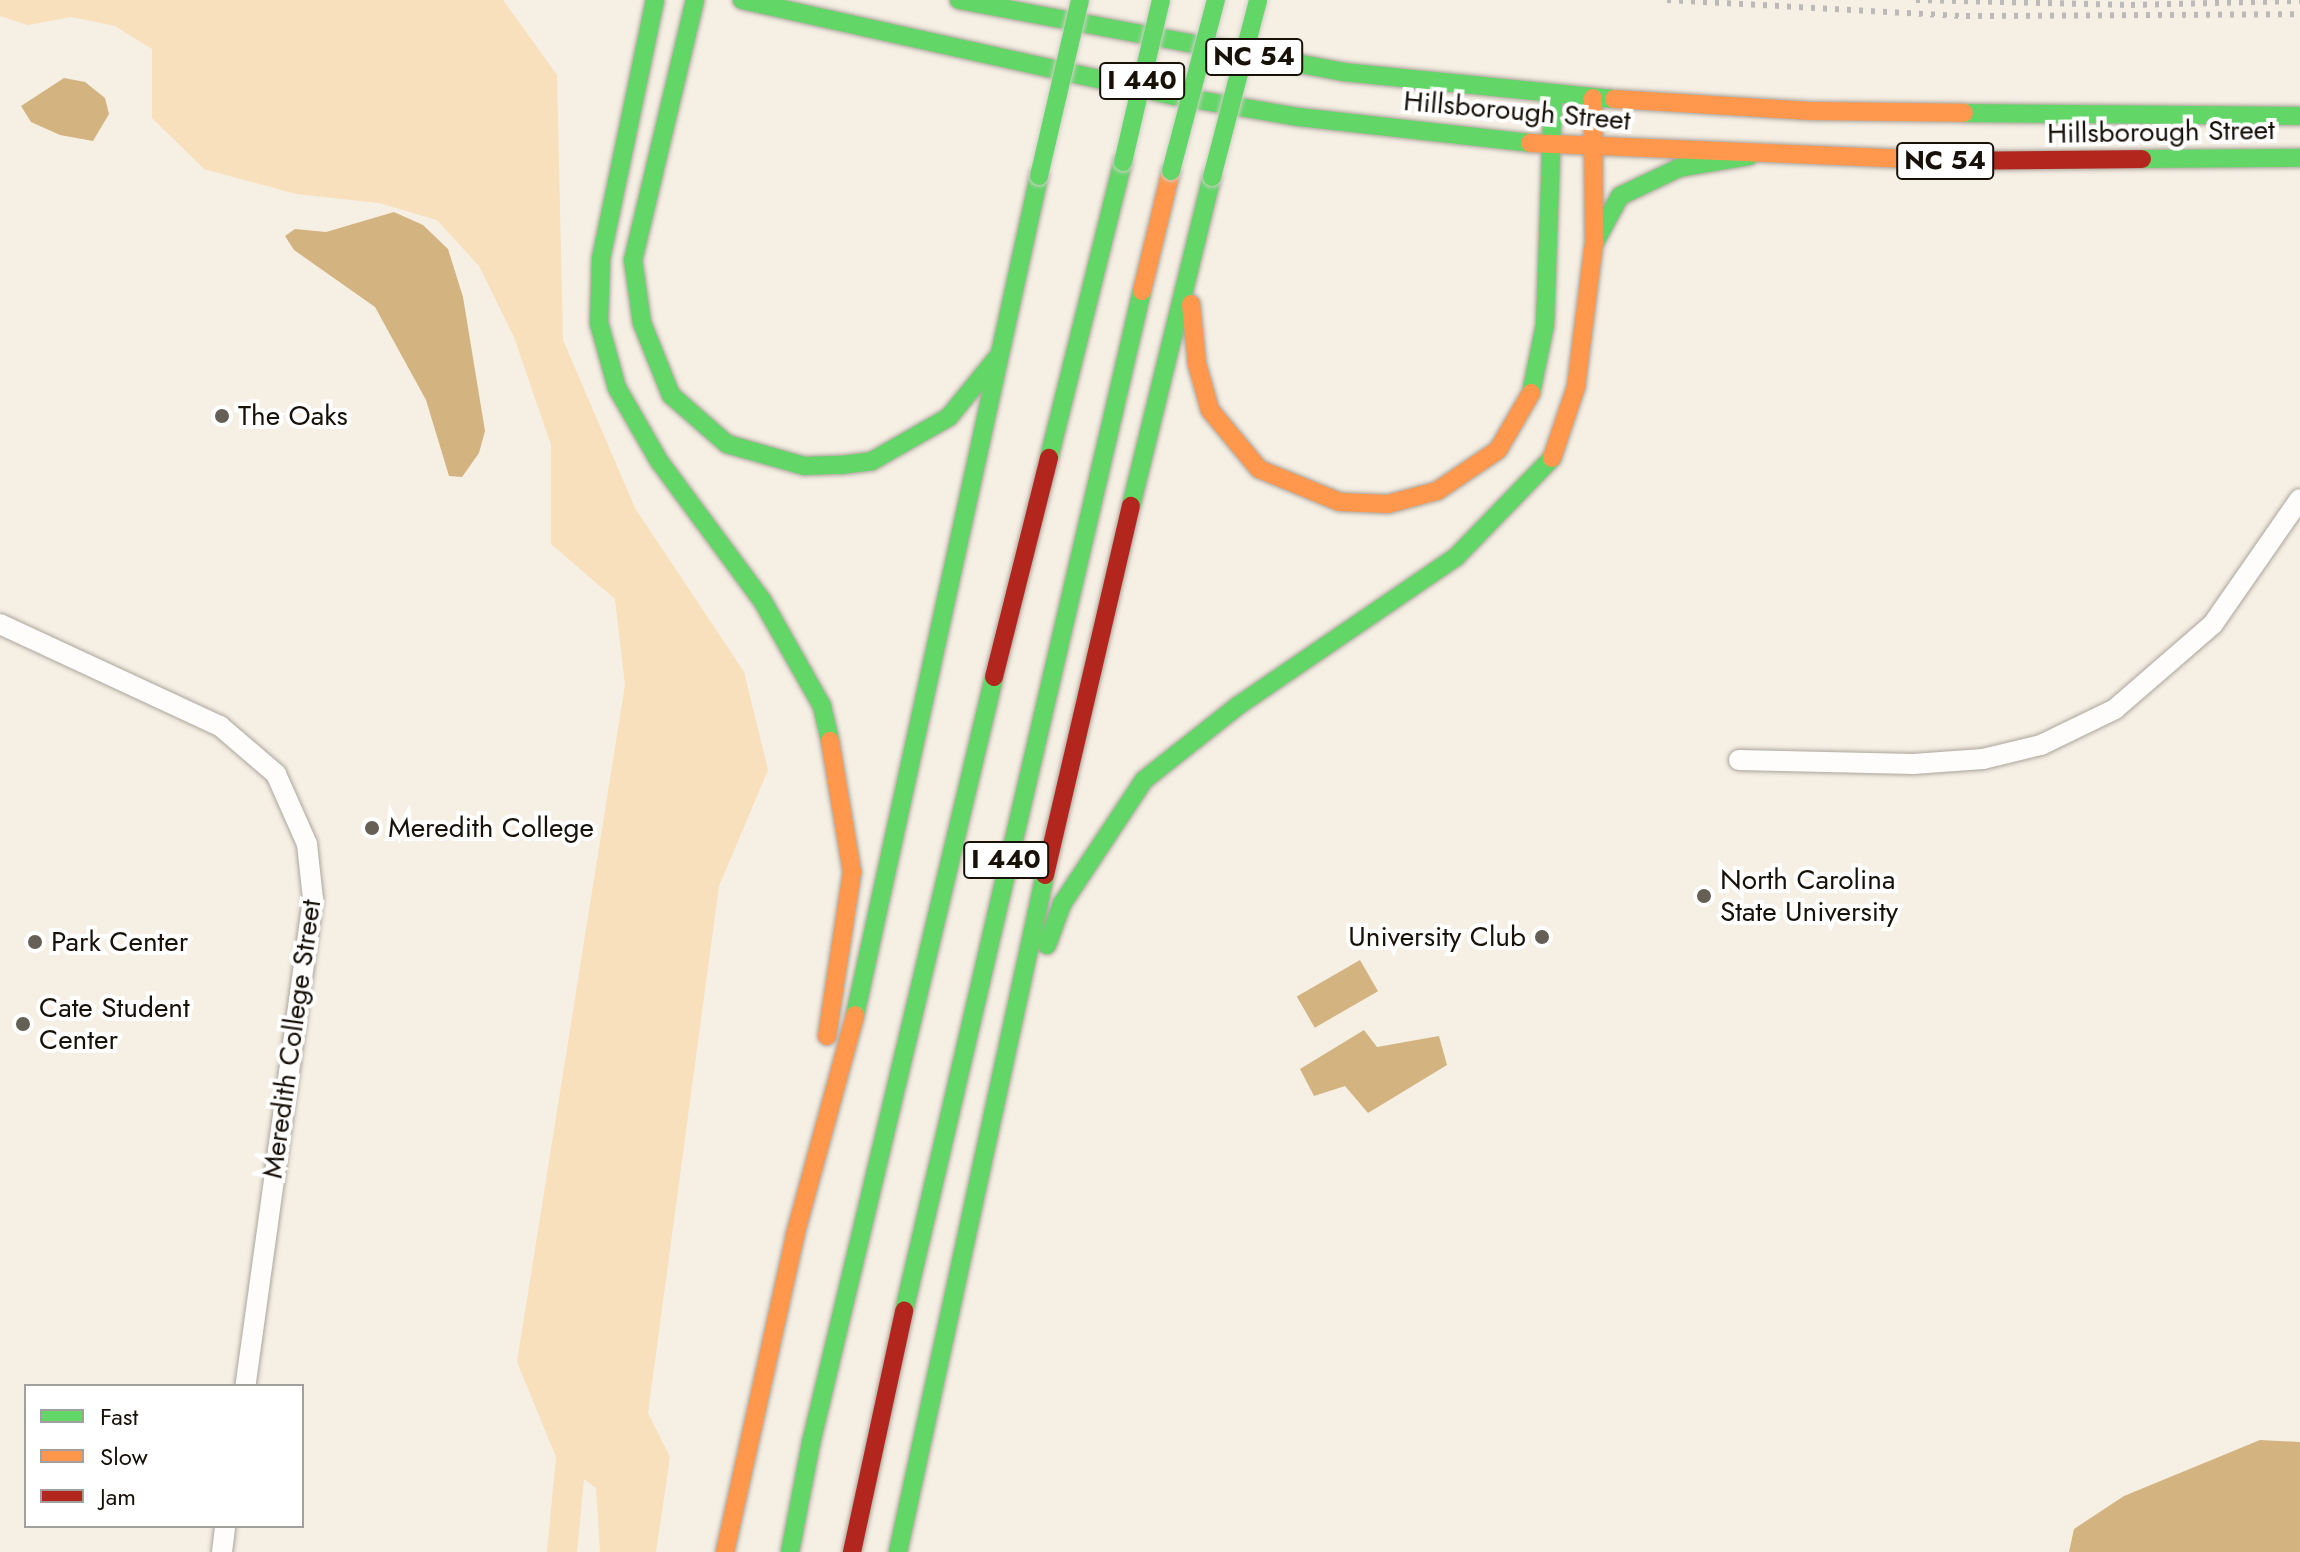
<!DOCTYPE html>
<style>
body{margin:0}
#map{position:relative;width:2300px;height:1552px;overflow:hidden;background:#f6efe4;font-family:Jost,sans-serif}
div>[style]{position:absolute}
.green>*{inset:0;background:#f7e0bb}
.water>*{inset:0;background:#d3b380;transform-origin:0 0}
.roads{filter:drop-shadow(0 0 2px #aba59c) drop-shadow(0 0 2px #aba59c)}
.street>*{height:20px;margin:-10px;padding:0 10px;transform-origin:10px;border-radius:10px;background:#fefdfb}
.fast>*{height:18px;margin:-9px;padding:0 9px;transform-origin:9px;border-radius:9px;background:#63d668}
.slow>*{height:18px;margin:-9px;padding:0 9px;transform-origin:9px;border-radius:9px;background:#ff974d}
.jam>*{height:18px;margin:-9px;padding:0 9px;transform-origin:9px;border-radius:9px;background:#b3261e}
.rail>*{height:6px;margin-top:-3px;transform-origin:0;background:repeating-linear-gradient(90deg,#bcbab8 0 4px,transparent 0 12px)}
.bridges{filter:drop-shadow(0 0 2px #d2cec9) drop-shadow(0 0 2px #d2cec9)}
.fast-bridge>*{height:18px;margin:-9px;padding:0 9px;transform-origin:9px;border-radius:9px;background:#63d668}
.dots>*{width:22px;height:22px;translate:-50% -50%;box-sizing:border-box;border:4px solid #fff;border-radius:50%}
span{translate:-50% -50%;white-space:nowrap;text-align:center;line-height:1.15;-webkit-text-stroke:8px #fff;paint-order:stroke}
.shield-label span{padding:2px 6px;background:#fff;border:2px solid;border-radius:6px;-webkit-text-stroke-width:0}
.shield-label{font-size:26px;color:#171108;font-weight:700}
.street-label{font-size:28px;color:#171108}
.poi-label{font-size:28px;color:#171108}
.left{translate:0 -50%;text-align:left}
.right{translate:-100% -50%;text-align:right}
.legend{position:absolute;left:24px;top:1384px;width:280px;height:144px;box-sizing:border-box;background:#fff;border:2px solid #a2a09c;margin:0;padding:10px 14px;list-style:none;font-size:24px;color:#171108}
.legend li{display:flex;align-items:center;gap:16px;height:40px}
.legend b{width:40px;border:2px solid #a2a09c}
</style>
<div id="map">
<div class="green">
<div style="clip-path:polygon(0 0,503px 0,557px 75px,563px 340px,635px 508px,744px 672px,768px 770px,719px 886px,648px 1413px,670px 1457px,656px 1552px,600px 1552px,596px 1488px,584px 1479px,577px 1552px,547px 1552px,556px 1457px,517px 1362px,625px 685px,615px 599px,551px 544px,551px 445px,514px 337px,479px 266px,437px 220px,379px 203px,296px 194px,204px 169px,152px 118px,152px 49px,115px 26px,71px 17px,28px 25px,0 16px)"></div>
</div>
<div class="water">
<div style="clip-path:polygon(64px 78px,85px 82px,105px 98px,109px 114px,93px 141px,60px 135px,31px 122px,21px 106px)"></div>
<div style="clip-path:polygon(394px 212px,423px 225px,448px 249px,463px 297px,485px 431px,479px 453px,462px 477px,449px 476px,426px 400px,375px 307px,294px 250px,285px 236px,295px 229px,326px 232px)"></div>
<div style="left:1360px;top:960px;width:36px;height:73px;rotate:60deg"></div>
<div style="clip-path:polygon(1364px 1030px,1377px 1047px,1439px 1036px,1447px 1065px,1368px 1113px,1345px 1086px,1314px 1096px,1300px 1069px)"></div>
<div style="clip-path:polygon(2260px 1440px,2300px 1442px,2300px 1552px,2069px 1552px,2074px 1529px,2124px 1496px)"></div>
</div>
<div class="roads">
<div class="street">
<div style="left:0;top:624px;width:242px;rotate:24.9deg"></div>
<div style="left:220px;top:726px;width:74px;rotate:40.6deg"></div>
<div style="left:276px;top:774px;width:77px;rotate:66.1deg"></div>
<div style="left:307px;top:844px;width:55px;rotate:83.8deg"></div>
<div style="left:313px;top:899px;width:492px;rotate:97.9deg"></div>
<div style="left:1739px;top:760px;width:174px;rotate:1.3deg"></div>
<div style="left:1913px;top:764px;width:70px;rotate:-4.1deg"></div>
<div style="left:1983px;top:759px;width:60px;rotate:-13.6deg"></div>
<div style="left:2041px;top:745px;width:82px;rotate:-25.9deg"></div>
<div style="left:2115px;top:709px;width:130px;rotate:-40.9deg"></div>
<div style="left:2213px;top:624px;width:152px;rotate:-55.2deg"></div>
<div style="left:222px;top:1552px;width:26px;rotate:-83deg"></div>
</div>
<div class="fast">
<div style="left:655px;top:0;width:265px;rotate:101.8deg"></div>
<div style="left:601px;top:259px;width:64px;rotate:91.8deg"></div>
<div style="left:599px;top:323px;width:67px;rotate:74.5deg"></div>
<div style="left:617px;top:388px;width:84px;rotate:60.1deg"></div>
<div style="left:659px;top:461px;width:173px;rotate:53.5deg"></div>
<div style="left:762px;top:600px;width:122px;rotate:60.5deg"></div>
<div style="left:822px;top:706px;width:36px;rotate:77deg"></div>
<div style="left:695px;top:0;width:267px;rotate:103.4deg"></div>
<div style="left:633px;top:260px;width:64px;rotate:81.9deg"></div>
<div style="left:642px;top:323px;width:78px;rotate:68.1deg"></div>
<div style="left:671px;top:395px;width:74px;rotate:41.2deg"></div>
<div style="left:727px;top:444px;width:80px;rotate:15.9deg"></div>
<div style="left:804px;top:466px;width:37px;rotate:-2deg"></div>
<div style="left:841px;top:465px;width:31px;rotate:-7deg"></div>
<div style="left:872px;top:461px;width:89px;rotate:-29.7deg"></div>
<div style="left:949px;top:417px;width:76px;rotate:-50.9deg"></div>
<div style="left:742px;top:0;width:444px;rotate:12.5deg"></div>
<div style="left:1175px;top:96px;width:126px;rotate:9.6deg"></div>
<div style="left:1299px;top:117px;width:232px;rotate:6.4deg"></div>
<div style="left:959px;top:0;width:391px;rotate:10.6deg"></div>
<div style="left:1343px;top:72px;width:272px;rotate:5.7deg"></div>
<div style="left:1964px;top:113px;width:336px;rotate:0.5deg"></div>
<div style="left:2142px;top:159px;width:158px;rotate:-0.4deg"></div>
<div style="left:1595px;top:242px;width:52px;rotate:-61.5deg"></div>
<div style="left:1620px;top:196px;width:65px;rotate:-25.4deg"></div>
<div style="left:1679px;top:168px;width:71px;rotate:-9.7deg"></div>
<div style="left:1531px;top:393px;width:69px;rotate:-78.4deg"></div>
<div style="left:1545px;top:325px;width:230px;rotate:-88deg"></div>
<div style="left:1049px;top:458px;width:305px;rotate:-76deg"></div>
<div style="left:1131px;top:506px;width:339px;rotate:-76.2deg"></div>
<div style="left:1047px;top:945px;width:44px;rotate:-69.9deg"></div>
<div style="left:1062px;top:904px;width:149px;rotate:-56.5deg"></div>
<div style="left:1144px;top:780px;width:121px;rotate:-38.3deg"></div>
<div style="left:1239px;top:705px;width:263px;rotate:-34.3deg"></div>
<div style="left:1456px;top:557px;width:138px;rotate:-45.9deg"></div>
<div style="left:855px;top:1015px;width:859px;rotate:-77.63deg"></div>
<div style="left:904px;top:1311px;width:1047px;rotate:-76.87deg"></div>
<div style="left:790px;top:1552px;width:111px;rotate:-79.1deg"></div>
<div style="left:811px;top:1443px;width:788px;rotate:-76.56deg"></div>
<div style="left:898px;top:1552px;width:693px;rotate:-77.75deg"></div>
</div>
<div class="slow">
<div style="left:1614px;top:99px;width:197px;rotate:3.5deg"></div>
<div style="left:1811px;top:111px;width:153px;rotate:0.7deg"></div>
<div style="left:1530px;top:143px;width:422px;rotate:2.4deg"></div>
<div style="left:1142px;top:291px;width:123px;rotate:-76.4deg"></div>
<div style="left:1191px;top:304px;width:60px;rotate:84.3deg"></div>
<div style="left:1197px;top:364px;width:48px;rotate:74.2deg"></div>
<div style="left:1210px;top:410px;width:77px;rotate:50.3deg"></div>
<div style="left:1259px;top:469px;width:87px;rotate:22.2deg"></div>
<div style="left:1340px;top:502px;width:48px;rotate:2.4deg"></div>
<div style="left:1388px;top:504px;width:51px;rotate:-14.9deg"></div>
<div style="left:1437px;top:491px;width:73px;rotate:-33.9deg"></div>
<div style="left:1498px;top:450px;width:66px;rotate:-59.9deg"></div>
<div style="left:1552px;top:458px;width:75px;rotate:-71.3deg"></div>
<div style="left:1576px;top:387px;width:145px;rotate:-82.9deg"></div>
<div style="left:1594px;top:243px;width:145px;rotate:-90.4deg"></div>
<div style="left:827px;top:1036px;width:166px;rotate:-81.3deg"></div>
<div style="left:852px;top:872px;width:133px;rotate:-99.5deg"></div>
<div style="left:725px;top:1552px;width:325px;rotate:-77.5deg"></div>
<div style="left:795px;top:1235px;width:228px;rotate:-74.7deg"></div>
</div>
<div class="jam">
<div style="left:1952px;top:161px;width:190px;rotate:-0.6deg"></div>
<div style="left:994px;top:677px;width:226px;rotate:-75.9deg"></div>
<div style="left:1045px;top:875px;width:379px;rotate:-76.9deg"></div>
<div style="left:852px;top:1552px;width:247px;rotate:-77.8deg"></div>
</div>
</div>
<div class="rail">
<div style="left:1667px;top:0;width:299px;rotate:3.1deg"></div>
<div style="left:1966px;top:16px;width:334px;rotate:-0.3deg"></div>
<div style="left:1916px;top:0;width:215px;rotate:1.3deg"></div>
<div style="left:2131px;top:5px;width:169px;rotate:-1.4deg"></div>
</div>
<div class="bridges">
<div class="fast-bridge">
<div style="left:1123px;top:162px;width:166px;rotate:-76.8deg"></div>
<div style="left:1171px;top:171px;width:177px;rotate:-75.3deg"></div>
<div style="left:1039px;top:176px;width:181px;rotate:-76.9deg"></div>
<div style="left:1212px;top:177px;width:183px;rotate:-75.4deg"></div>
</div>
</div>
<div class="dots">
<div style="left:222px;top:416px;background:#655f55"></div>
<div style="left:372px;top:828px;background:#655f55"></div>
<div style="left:1704px;top:896px;background:#655f55"></div>
<div style="left:1542px;top:937px;background:#655f55"></div>
<div style="left:35px;top:942px;background:#655f55"></div>
<div style="left:23px;top:1024px;background:#655f55"></div>
</div>
<div class="shield-label">
<span style="left:1254px;top:57px">NC 54</span>
<span style="left:1142px;top:81px">I 440</span>
<span style="left:1945px;top:161px">NC 54</span>
<span style="left:1006px;top:860px">I 440</span>
</div>
<div class="street-label">
<span style="left:1517px;top:111px;rotate:5deg">Hillsborough Street</span>
<span style="left:2161px;top:132px;rotate:-1deg">Hillsborough Street</span>
<span style="left:292px;top:1039px;rotate:-82deg">Meredith College Street</span>
</div>
<div class="poi-label">
<span class="left" style="left:238px;top:416px">The Oaks</span>
<span class="left" style="left:388px;top:828px">Meredith College</span>
<span class="left" style="left:1720px;top:896px">North Carolina<br>State University</span>
<span class="right" style="left:1526px;top:937px">University Club</span>
<span class="left" style="left:51px;top:942px">Park Center</span>
<span class="left" style="left:39px;top:1024px">Cate Student<br>Center</span>
</div>
<ul class="legend">
<li><b style="height:10px;background:#63d668"></b>Fast</li>
<li><b style="height:10px;background:#ff974d"></b>Slow</li>
<li><b style="height:10px;background:#b3261e"></b>Jam</li>
</ul>
</div>
